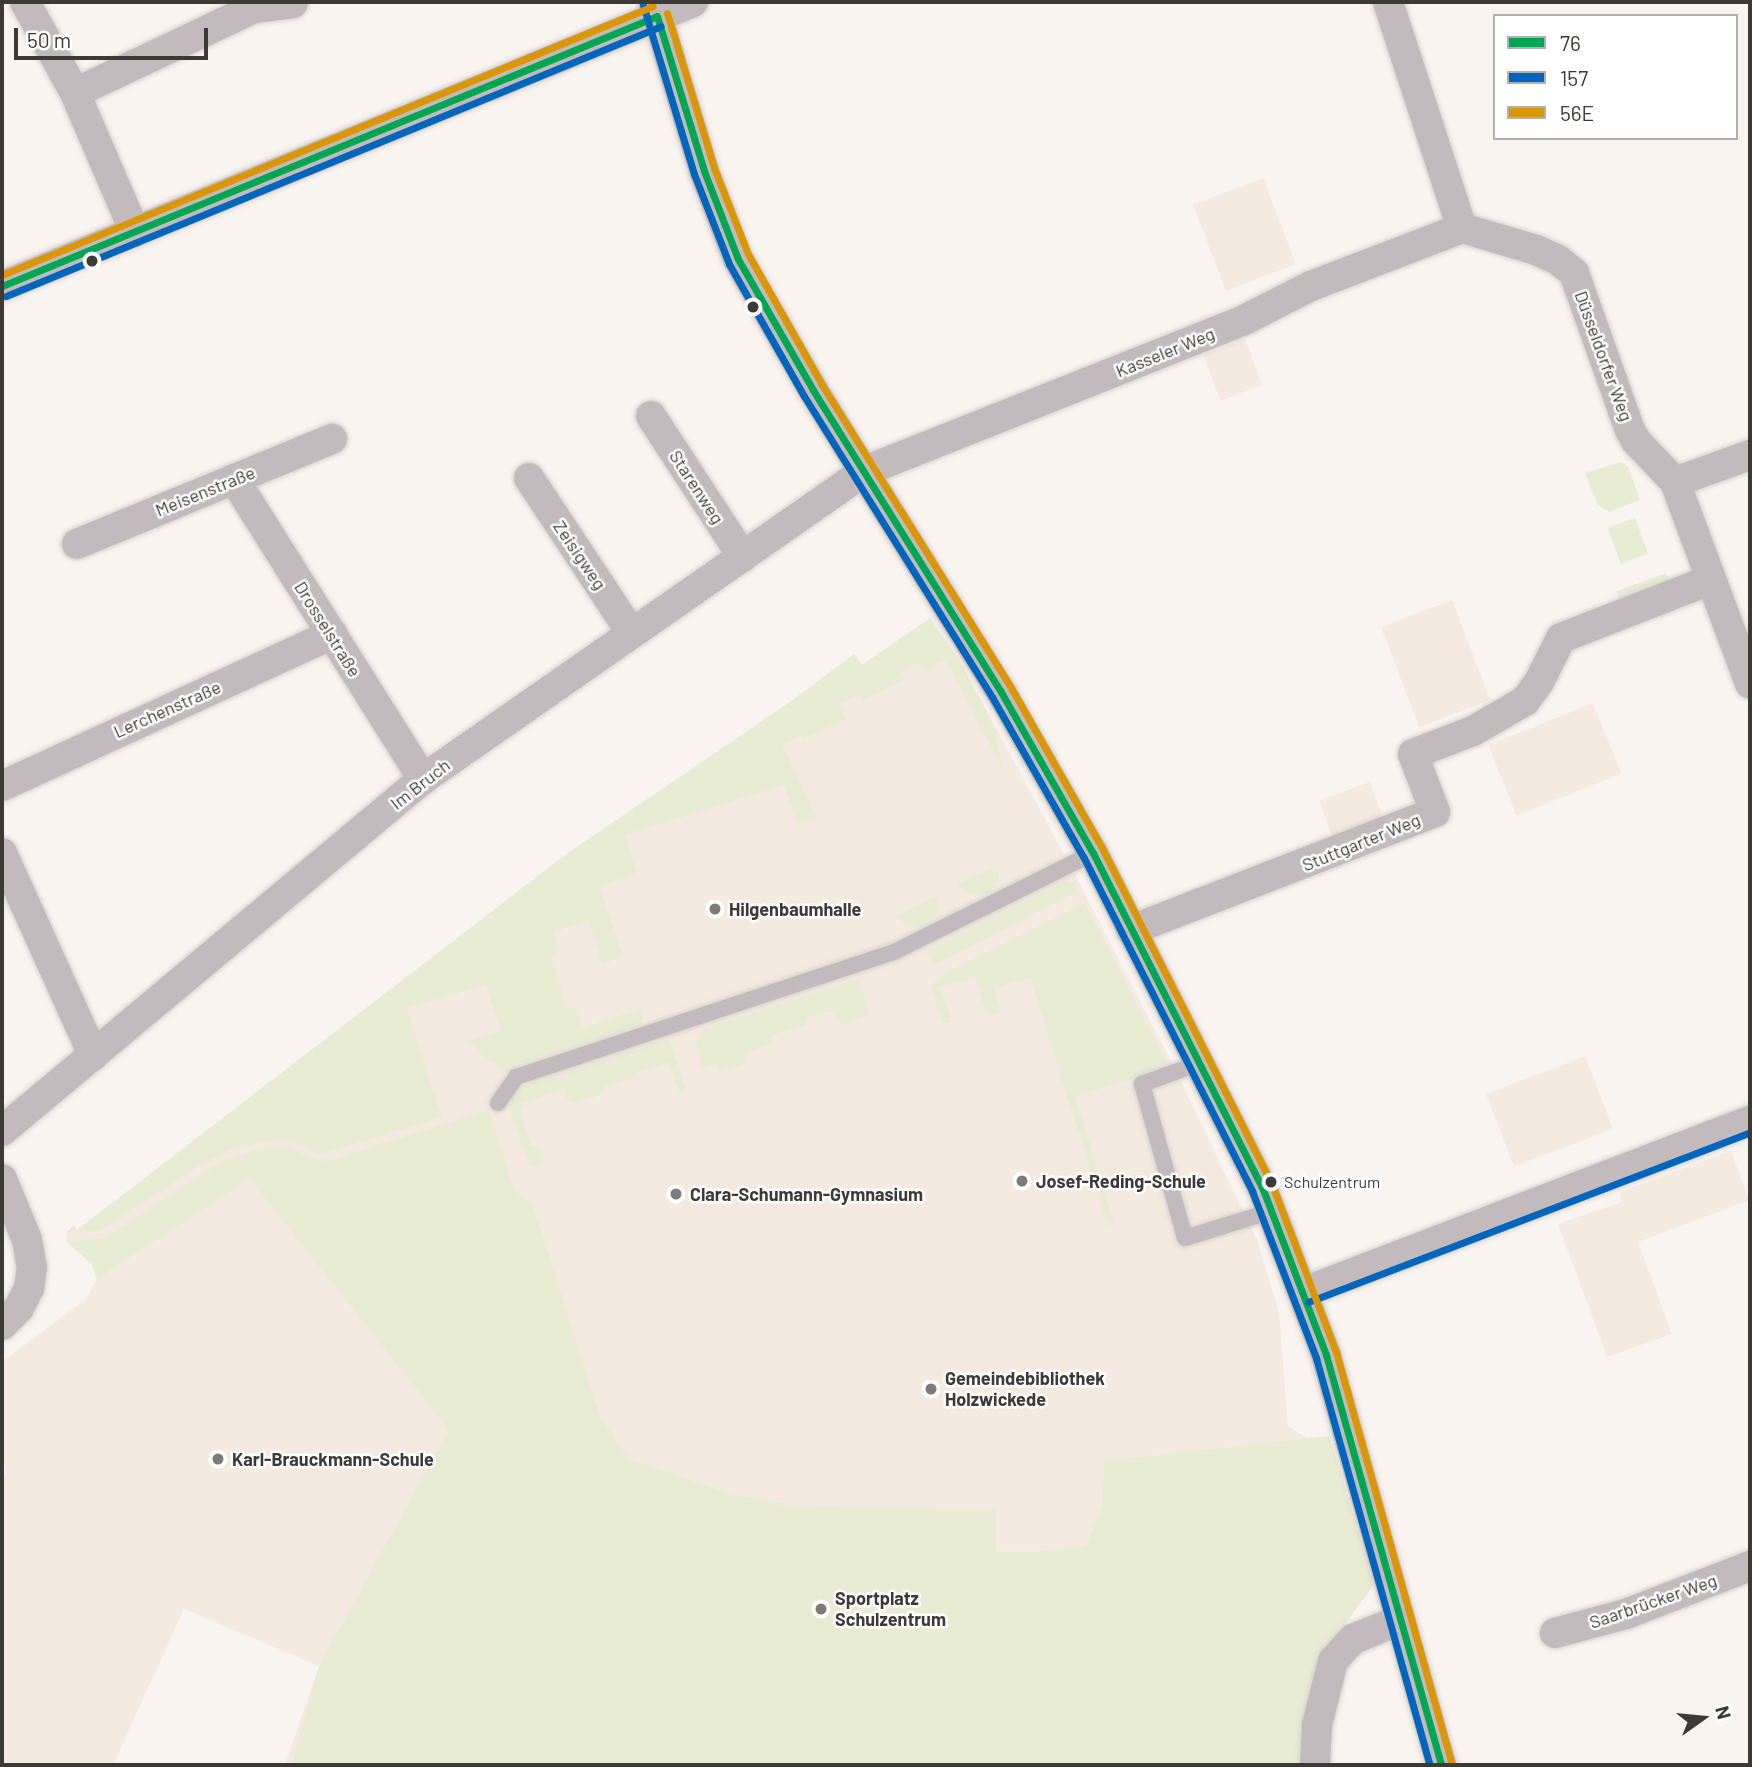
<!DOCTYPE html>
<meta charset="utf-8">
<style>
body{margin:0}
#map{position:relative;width:1752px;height:1767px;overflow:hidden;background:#faf4f0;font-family:Barlow,sans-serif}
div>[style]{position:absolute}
.industrial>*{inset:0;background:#f4eadf;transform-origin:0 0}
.education>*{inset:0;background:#f5eadf}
.green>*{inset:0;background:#e8ecd2;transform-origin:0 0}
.roads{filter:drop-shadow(0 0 2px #d7d2cf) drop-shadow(0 0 2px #d7d2cf)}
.service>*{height:16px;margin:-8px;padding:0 8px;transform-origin:8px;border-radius:8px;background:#c2babc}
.minor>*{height:30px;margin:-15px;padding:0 15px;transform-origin:15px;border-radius:15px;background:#c2babc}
.bus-1>*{height:7px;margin:-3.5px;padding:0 3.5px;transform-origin:3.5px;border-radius:3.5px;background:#00a651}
.bus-2>*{height:7px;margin:-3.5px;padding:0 3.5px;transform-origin:3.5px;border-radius:3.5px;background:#0065bd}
.bus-3>*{height:7px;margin:-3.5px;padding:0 3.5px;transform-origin:3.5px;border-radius:3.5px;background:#db9608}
.dots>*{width:19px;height:19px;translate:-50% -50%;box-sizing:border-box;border:4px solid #fff;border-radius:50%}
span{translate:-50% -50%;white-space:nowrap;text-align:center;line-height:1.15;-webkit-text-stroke:5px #fff;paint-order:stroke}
.bus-label{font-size:16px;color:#3d3936}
.left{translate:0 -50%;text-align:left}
.street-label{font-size:18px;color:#3d3936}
.poi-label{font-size:18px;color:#3d3936;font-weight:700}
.frame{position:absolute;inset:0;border:4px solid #3d3936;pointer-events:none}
.legend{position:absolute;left:1493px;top:14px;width:245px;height:126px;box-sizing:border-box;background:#fff;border:2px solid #b1b0af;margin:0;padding:9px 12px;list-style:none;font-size:21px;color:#3d3936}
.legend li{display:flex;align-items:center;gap:14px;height:35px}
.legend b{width:35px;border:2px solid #b1b0af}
.north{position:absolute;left:1668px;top:1683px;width:70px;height:70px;-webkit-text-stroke:5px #fff;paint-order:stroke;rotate:75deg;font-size:19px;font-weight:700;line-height:28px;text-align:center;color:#3d3936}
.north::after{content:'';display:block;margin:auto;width:24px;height:32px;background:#3d3936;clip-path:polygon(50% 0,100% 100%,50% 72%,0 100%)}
.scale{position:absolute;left:14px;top:28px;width:194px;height:32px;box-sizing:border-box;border:4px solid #3d3936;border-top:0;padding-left:9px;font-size:21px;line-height:24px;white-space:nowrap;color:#3d3936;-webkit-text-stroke:5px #fff;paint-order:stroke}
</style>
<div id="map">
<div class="industrial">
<div style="left:1263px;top:178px;width:92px;height:75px;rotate:69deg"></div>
<div style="left:1245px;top:339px;width:49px;height:45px;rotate:69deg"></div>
<div style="left:1452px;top:600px;width:107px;height:76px;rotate:69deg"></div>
<div style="left:1593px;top:703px;width:76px;height:113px;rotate:68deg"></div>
<div style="left:1370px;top:782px;width:41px;height:54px;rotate:70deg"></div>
<div style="left:1585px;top:1056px;width:78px;height:106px;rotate:69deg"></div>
<div style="clip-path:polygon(1731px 1151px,1749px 1200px,1638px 1242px,1672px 1334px,1607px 1357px,1558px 1224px,1622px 1202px,1620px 1192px)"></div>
</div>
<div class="education">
<div style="clip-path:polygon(930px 618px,961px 663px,1071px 867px,1174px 1067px,1258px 1242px,1279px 1313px,1288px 1426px,1307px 1438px,1329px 1436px,1375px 1583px,1316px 1663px,1302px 1765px,285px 1765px,319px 1666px,184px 1609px,113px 1765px,2px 1765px,2px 1489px,6px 1472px,2px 1446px,2px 1362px,85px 1300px,97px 1279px,91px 1263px,66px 1242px,67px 1232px,74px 1225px,77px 1230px,568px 853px,790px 702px,854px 654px,862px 665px)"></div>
</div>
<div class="green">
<div style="clip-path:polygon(1620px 462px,1628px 466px,1640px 500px,1609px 512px,1597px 504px,1585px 473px)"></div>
<div style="left:1635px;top:518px;width:38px;height:29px;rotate:70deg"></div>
<div style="left:1666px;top:573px;width:12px;height:53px;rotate:70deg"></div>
<div style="clip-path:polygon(930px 618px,961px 663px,988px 715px,995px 731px,1003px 769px,945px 659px,926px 671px,917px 663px,901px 672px,904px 679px,863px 700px,859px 694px,839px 704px,846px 719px,804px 739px,801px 736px,782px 745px,818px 818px,797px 823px,784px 785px,625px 835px,637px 874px,599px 886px,623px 957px,602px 964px,589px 921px,553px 932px,559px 954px,551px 957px,567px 1010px,576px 1008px,582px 1028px,640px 1009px,643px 1024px,502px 1069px,484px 1057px,469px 1041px,501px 1031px,486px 985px,407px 1008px,442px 1117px,321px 1154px,293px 1142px,275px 1139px,230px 1150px,202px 1164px,100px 1231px,67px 1232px,74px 1225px,77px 1230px,568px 853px,790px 702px,854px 654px,862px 665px)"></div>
<div style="clip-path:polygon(999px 864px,999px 881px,987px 895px,967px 894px,957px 884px)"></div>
<div style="clip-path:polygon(1064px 882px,1074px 882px,1078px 891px,934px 965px,927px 951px)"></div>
<div style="clip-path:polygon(938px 895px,939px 913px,926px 927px,906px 926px,896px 916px)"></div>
<div style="clip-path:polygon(1085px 903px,1170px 1068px,1075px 1096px,1114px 1223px,1108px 1226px,1030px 978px,994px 988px,1001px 1013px,988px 1017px,975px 978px,940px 987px,952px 1022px,943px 1024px,930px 986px,945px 973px)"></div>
<div style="clip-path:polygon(859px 979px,869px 1015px,840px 1025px,835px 1010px,809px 1017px,805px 1025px,772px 1035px,770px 1045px,746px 1052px,744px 1064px,720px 1071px,717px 1063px,703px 1068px,696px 1043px,699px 1033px,707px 1027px)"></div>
<div style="clip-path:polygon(669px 1039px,685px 1087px,680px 1096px,669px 1062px,636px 1073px,637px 1077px,606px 1086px,601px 1095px,575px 1103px,567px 1099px,564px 1090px,524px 1102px,520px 1110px,532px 1147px,539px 1146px,544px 1163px,534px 1167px,528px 1164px,509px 1107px,511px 1095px,522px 1087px)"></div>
<div style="clip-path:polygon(489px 1110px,515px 1191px,532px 1203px,601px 1418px,629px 1459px,731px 1494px,792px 1505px,764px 1506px,996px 1510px,996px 1551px,1042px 1551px,1086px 1547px,1103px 1504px,1104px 1461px,1329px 1436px,1375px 1583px,1316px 1663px,1302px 1765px,291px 1765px,319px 1666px,449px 1430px,250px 1179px,97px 1279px,91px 1263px,66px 1242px,104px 1238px,224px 1160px,252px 1151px,286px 1146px,319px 1161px,331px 1160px)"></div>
</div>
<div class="roads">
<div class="service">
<div style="left:1200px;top:1063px;width:62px;rotate:160.1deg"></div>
<div style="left:1142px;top:1084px;width:160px;rotate:74.4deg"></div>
<div style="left:1185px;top:1238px;width:91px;rotate:-17.2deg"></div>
<div style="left:498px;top:1103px;width:32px;rotate:-55deg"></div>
<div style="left:516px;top:1077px;width:398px;rotate:-18.3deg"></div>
<div style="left:894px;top:952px;width:222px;rotate:-26.4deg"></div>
</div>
<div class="minor">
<div style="left:25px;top:2px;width:104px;rotate:61.2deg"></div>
<div style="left:75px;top:93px;width:151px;rotate:66.7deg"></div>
<div style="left:653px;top:2px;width:177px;rotate:73.2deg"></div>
<div style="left:704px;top:171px;width:94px;rotate:68.9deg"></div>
<div style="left:738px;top:259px;width:151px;rotate:60.2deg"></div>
<div style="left:813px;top:390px;width:356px;rotate:58.1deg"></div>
<div style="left:1001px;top:692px;width:185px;rotate:60.3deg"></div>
<div style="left:1093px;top:853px;width:374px;rotate:63.2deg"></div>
<div style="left:1262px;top:1187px;width:180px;rotate:69.1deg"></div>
<div style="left:1326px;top:1355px;width:426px;rotate:74.3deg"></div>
<div style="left:1388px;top:2px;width:238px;rotate:71.9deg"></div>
<div style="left:1462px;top:228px;width:77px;rotate:16.6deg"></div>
<div style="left:1536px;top:250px;width:24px;rotate:24deg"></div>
<div style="left:1558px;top:260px;width:21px;rotate:39deg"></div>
<div style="left:1574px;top:273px;width:167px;rotate:70.4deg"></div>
<div style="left:1630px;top:430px;width:13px;rotate:61deg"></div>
<div style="left:1636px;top:441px;width:57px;rotate:46.4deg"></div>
<div style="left:1675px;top:482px;width:215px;rotate:69.6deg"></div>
<div style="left:75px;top:93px;width:198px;rotate:-25.4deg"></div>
<div style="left:254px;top:8px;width:39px;rotate:-7deg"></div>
<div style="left:2px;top:286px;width:747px;rotate:-22.34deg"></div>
<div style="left:651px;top:416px;width:168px;rotate:56.9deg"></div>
<div style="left:529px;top:478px;width:185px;rotate:56.5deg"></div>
<div style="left:234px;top:479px;width:355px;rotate:57.8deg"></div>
<div style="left:1675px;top:482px;width:80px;rotate:-19.8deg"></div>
<div style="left:77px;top:544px;width:276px;rotate:-22.4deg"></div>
<div style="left:2px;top:786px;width:364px;rotate:-24.7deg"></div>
<div style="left:2px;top:853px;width:222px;rotate:65.7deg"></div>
<div style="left:1131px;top:930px;width:326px;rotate:-21.2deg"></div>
<div style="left:1435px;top:812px;width:62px;rotate:-110.8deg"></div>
<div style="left:1413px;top:754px;width:64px;rotate:-21deg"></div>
<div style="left:1473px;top:731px;width:60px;rotate:-30deg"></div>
<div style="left:1525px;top:701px;width:24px;rotate:-54deg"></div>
<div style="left:1539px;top:682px;width:49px;rotate:-63.4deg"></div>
<div style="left:1561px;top:638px;width:160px;rotate:-21.3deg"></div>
<div style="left:2px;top:1131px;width:549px;rotate:-39.9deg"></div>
<div style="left:423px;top:779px;width:539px;rotate:-34.87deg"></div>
<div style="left:865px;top:471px;width:410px;rotate:-21.7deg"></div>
<div style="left:1246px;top:319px;width:73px;rotate:-26.9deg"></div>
<div style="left:1311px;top:286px;width:162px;rotate:-21deg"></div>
<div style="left:2px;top:1179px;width:66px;rotate:67.7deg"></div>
<div style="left:27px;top:1240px;width:27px;rotate:80deg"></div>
<div style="left:32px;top:1267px;width:21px;rotate:98deg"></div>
<div style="left:29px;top:1288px;width:22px;rotate:117deg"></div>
<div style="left:19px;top:1308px;width:24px;rotate:135deg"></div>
<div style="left:1304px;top:1292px;width:478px;rotate:-21deg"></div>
<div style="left:1555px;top:1633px;width:73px;rotate:-15deg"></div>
<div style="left:1626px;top:1614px;width:133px;rotate:-21.2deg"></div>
<div style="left:1315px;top:1765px;width:40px;rotate:-87.1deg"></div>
<div style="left:1317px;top:1725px;width:66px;rotate:-76deg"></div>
<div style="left:1333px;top:1661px;width:30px;rotate:-48deg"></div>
<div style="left:1353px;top:1639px;width:51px;rotate:-22deg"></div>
</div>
</div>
<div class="bus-1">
<div style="left:657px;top:16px;width:162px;rotate:73.1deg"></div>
<div style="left:704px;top:171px;width:94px;rotate:68.9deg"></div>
<div style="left:738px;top:259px;width:151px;rotate:60.2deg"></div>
<div style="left:813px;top:390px;width:356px;rotate:58.1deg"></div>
<div style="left:1001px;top:692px;width:185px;rotate:60.3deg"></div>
<div style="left:1093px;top:853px;width:374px;rotate:63.2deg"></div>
<div style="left:1262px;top:1187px;width:180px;rotate:69.1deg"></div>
<div style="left:1326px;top:1355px;width:426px;rotate:74.3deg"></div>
<div style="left:2px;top:286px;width:708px;rotate:-22.4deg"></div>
</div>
<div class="bus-2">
<div style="left:643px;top:5px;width:177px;rotate:73.2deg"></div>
<div style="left:694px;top:174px;width:97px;rotate:68.7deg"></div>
<div style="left:729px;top:264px;width:152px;rotate:60.4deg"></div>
<div style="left:804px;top:396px;width:355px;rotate:58deg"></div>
<div style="left:992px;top:697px;width:185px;rotate:60.3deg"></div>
<div style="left:1084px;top:858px;width:373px;rotate:63.2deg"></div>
<div style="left:1252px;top:1191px;width:179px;rotate:69deg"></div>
<div style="left:1316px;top:1358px;width:423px;rotate:74.4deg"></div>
<div style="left:6px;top:296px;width:708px;rotate:-22.4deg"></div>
<div style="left:1308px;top:1302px;width:474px;rotate:-21deg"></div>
</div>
<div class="bus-3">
<div style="left:667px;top:13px;width:162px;rotate:73.1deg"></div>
<div style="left:714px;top:168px;width:92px;rotate:68.4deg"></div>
<div style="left:748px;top:254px;width:150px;rotate:60.5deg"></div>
<div style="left:822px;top:385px;width:355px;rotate:58deg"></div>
<div style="left:1010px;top:686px;width:186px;rotate:60.4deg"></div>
<div style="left:1102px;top:848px;width:374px;rotate:63.2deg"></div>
<div style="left:1271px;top:1182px;width:182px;rotate:69.1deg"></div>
<div style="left:1336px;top:1352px;width:426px;rotate:74.3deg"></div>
<div style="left:2px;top:275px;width:704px;rotate:-22.45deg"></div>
</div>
<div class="dots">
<div style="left:92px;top:261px;background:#3d3936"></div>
<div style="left:753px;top:307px;background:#3d3936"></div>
<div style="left:715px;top:909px;background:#7f7a77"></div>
<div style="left:1022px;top:1181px;background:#7f7a77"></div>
<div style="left:1271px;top:1182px;background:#3d3936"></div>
<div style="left:676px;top:1194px;background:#7f7a77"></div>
<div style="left:931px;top:1389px;background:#7f7a77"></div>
<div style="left:218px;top:1459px;background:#7f7a77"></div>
<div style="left:821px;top:1609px;background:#7f7a77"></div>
</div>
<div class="bus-label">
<span class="left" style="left:1284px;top:1182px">Schulzentrum</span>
</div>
<div class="street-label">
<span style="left:1165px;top:352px;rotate:-22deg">Kasseler Weg</span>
<span style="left:1604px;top:356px;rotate:70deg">Düsseldorfer Weg</span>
<span style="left:697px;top:487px;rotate:57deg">Starenweg</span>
<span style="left:205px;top:491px;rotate:-22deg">Meisenstraße</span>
<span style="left:580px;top:555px;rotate:56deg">Zeisigweg</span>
<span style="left:328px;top:629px;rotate:58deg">Drosselstraße</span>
<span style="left:167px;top:709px;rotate:-24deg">Lerchenstraße</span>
<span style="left:420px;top:784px;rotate:-38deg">Im Bruch</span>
<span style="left:1361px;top:842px;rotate:-22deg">Stuttgarter Weg</span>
<span style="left:1653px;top:1601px;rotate:-19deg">Saarbrücker Weg</span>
</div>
<div class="poi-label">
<span class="left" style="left:729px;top:909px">Hilgenbaumhalle</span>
<span class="left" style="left:1036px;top:1181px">Josef-Reding-Schule</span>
<span class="left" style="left:690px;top:1194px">Clara-Schumann-Gymnasium</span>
<span class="left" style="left:945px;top:1389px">Gemeindebibliothek<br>Holzwickede</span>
<span class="left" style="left:232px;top:1459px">Karl-Brauckmann-Schule</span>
<span class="left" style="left:835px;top:1609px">Sportplatz<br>Schulzentrum</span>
</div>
<div class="frame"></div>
<ul class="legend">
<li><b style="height:9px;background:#00a651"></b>76</li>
<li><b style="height:9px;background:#0065bd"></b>157</li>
<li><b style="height:9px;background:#db9608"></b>56E</li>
</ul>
<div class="north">N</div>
<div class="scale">50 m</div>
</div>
